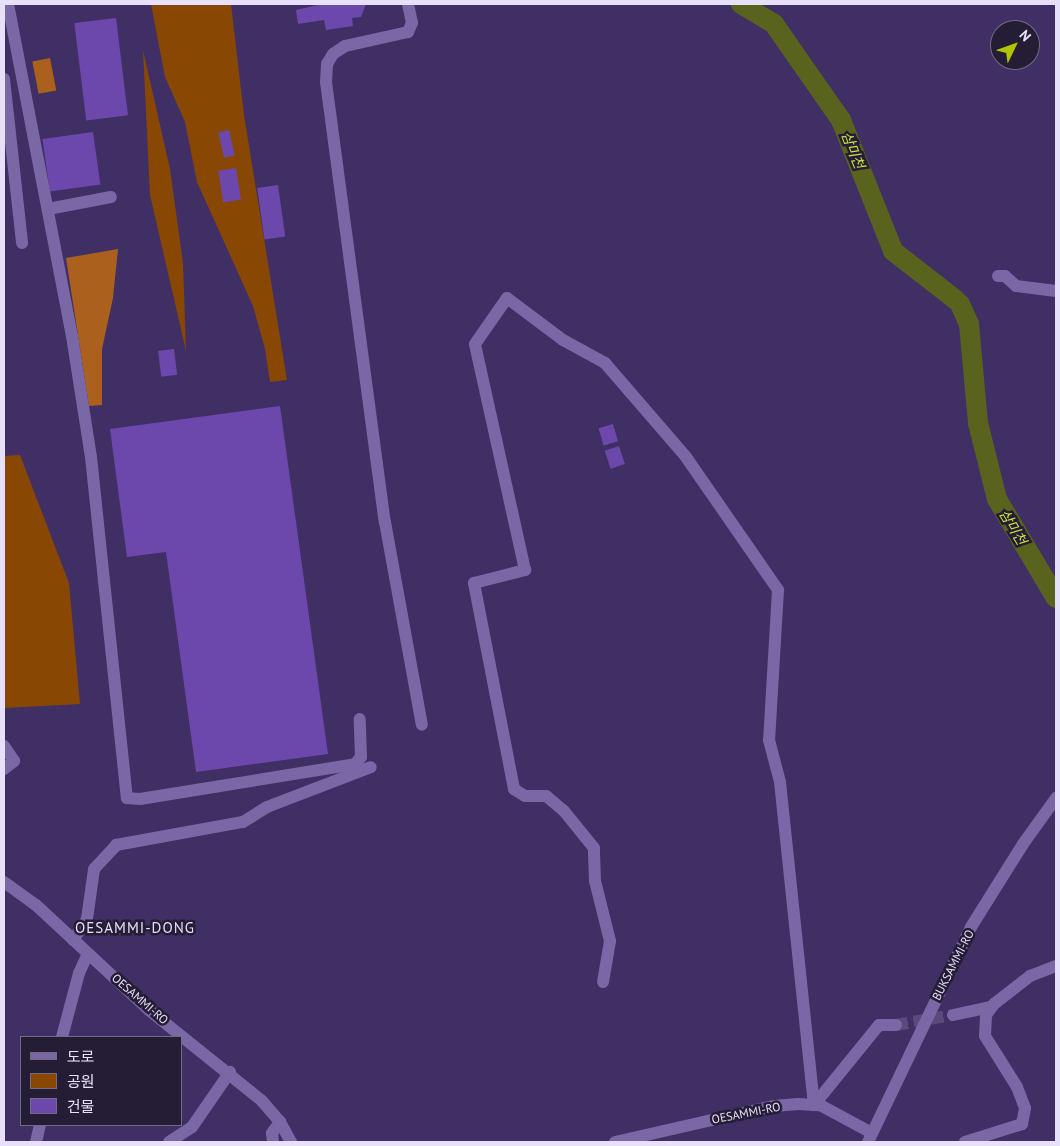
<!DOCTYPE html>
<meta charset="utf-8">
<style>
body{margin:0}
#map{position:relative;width:1060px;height:1146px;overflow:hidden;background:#402f64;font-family:"PT Sans","Noto Sans KR",sans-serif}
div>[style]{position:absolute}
.green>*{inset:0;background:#884703}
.forest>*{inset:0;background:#ab601d;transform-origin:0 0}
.river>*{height:20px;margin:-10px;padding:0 10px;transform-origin:10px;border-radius:10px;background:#59631e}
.building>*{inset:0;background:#6c48ac;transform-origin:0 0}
.minor-tunnel>*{height:12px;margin-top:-6px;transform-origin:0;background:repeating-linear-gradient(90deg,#594a7a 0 12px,transparent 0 18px)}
.minor>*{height:12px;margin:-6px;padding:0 6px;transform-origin:6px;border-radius:6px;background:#7a67a5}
span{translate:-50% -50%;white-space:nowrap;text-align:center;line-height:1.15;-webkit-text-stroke:5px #241d35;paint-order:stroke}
.street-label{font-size:12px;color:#e7e0fa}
.water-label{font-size:14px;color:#d0e63c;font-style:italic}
.quarter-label{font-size:15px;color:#e7e0fa;letter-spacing:1px}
.frame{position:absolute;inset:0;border:5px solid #e7e0fa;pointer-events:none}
.legend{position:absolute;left:20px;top:1036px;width:162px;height:90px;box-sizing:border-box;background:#241d35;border:1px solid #726b84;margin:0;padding:6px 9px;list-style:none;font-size:15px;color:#e7e0fa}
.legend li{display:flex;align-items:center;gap:10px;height:25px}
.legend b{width:25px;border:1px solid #726b84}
.north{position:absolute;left:990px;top:20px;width:50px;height:50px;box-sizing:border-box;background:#241d35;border:1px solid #726b84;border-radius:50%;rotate:48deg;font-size:14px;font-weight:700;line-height:20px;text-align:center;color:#e7e0fa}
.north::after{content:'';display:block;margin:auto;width:18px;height:22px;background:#b0c500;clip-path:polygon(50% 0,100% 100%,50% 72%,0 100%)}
</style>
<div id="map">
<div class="green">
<div style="clip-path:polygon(151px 4px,231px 4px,244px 115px,287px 380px,270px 382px,265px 349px,253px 306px,197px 182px,185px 122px,165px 77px)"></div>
<div style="clip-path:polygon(143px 50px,170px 169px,183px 263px,186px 351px,150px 195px)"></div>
<div style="clip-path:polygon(20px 455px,69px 583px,80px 704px,4px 708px,4px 456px)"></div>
</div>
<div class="forest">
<div style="left:50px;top:58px;width:33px;height:18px;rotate:79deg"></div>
<div style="clip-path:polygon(118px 249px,113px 298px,102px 349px,102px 405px,89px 406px,66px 258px)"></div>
</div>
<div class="river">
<div style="left:741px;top:4px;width:39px;rotate:31deg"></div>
<div style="left:774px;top:24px;width:117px;rotate:55.1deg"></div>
<div style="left:841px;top:120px;width:141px;rotate:68.3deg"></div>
<div style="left:893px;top:251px;width:80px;rotate:37.9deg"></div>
<div style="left:960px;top:304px;width:22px;rotate:66deg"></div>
<div style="left:969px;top:324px;width:99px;rotate:84.8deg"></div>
<div style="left:978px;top:423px;width:78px;rotate:76deg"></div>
<div style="left:997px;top:499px;width:115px;rotate:59.2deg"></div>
</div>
<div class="building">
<div style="clip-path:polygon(322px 4px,366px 4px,361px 17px,352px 18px,353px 26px,326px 30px,324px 20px,298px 24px,296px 10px)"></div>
<div style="left:116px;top:18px;width:98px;height:42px;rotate:83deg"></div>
<div style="left:229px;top:130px;width:26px;height:11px;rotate:77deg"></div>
<div style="left:93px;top:132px;width:53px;height:51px;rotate:82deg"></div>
<div style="left:236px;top:168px;width:32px;height:18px;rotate:81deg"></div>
<div style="left:278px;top:185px;width:52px;height:21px;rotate:82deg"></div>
<div style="left:174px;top:349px;width:26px;height:16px;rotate:83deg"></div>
<div style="clip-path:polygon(280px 406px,328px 754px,196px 772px,166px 552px,127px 557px,110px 429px)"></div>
<div style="left:613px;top:424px;width:18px;height:15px;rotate:74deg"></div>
<div style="left:619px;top:446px;width:19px;height:15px;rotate:72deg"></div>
</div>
<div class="minor-tunnel">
<div style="left:896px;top:1025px;width:58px;rotate:-10deg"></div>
</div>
<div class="minor">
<div style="left:8px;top:4px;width:338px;rotate:79.1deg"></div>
<div style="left:72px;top:336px;width:122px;rotate:81.1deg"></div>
<div style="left:91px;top:457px;width:343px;rotate:84deg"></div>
<div style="left:127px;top:798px;width:13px;rotate:4deg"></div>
<div style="left:140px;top:799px;width:218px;rotate:-9.2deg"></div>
<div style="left:355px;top:764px;width:9px;rotate:-49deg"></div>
<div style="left:361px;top:757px;width:38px;rotate:-92deg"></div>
<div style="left:408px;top:4px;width:19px;rotate:78deg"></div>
<div style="left:412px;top:23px;width:10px;rotate:114deg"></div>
<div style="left:408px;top:32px;width:65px;rotate:167.5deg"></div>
<div style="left:345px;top:46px;width:14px;rotate:146deg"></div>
<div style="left:333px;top:54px;width:12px;rotate:121deg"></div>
<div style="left:327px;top:64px;width:18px;rotate:93deg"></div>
<div style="left:326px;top:82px;width:444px;rotate:82.4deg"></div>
<div style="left:385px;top:522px;width:206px;rotate:79.7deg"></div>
<div style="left:4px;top:79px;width:165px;rotate:83.7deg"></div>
<div style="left:48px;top:209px;width:64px;rotate:-10.8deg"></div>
<div style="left:998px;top:276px;width:7px"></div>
<div style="left:1005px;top:276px;width:15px;rotate:42deg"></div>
<div style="left:1016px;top:286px;width:40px;rotate:7.1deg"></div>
<div style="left:4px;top:746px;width:18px;rotate:56deg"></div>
<div style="left:14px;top:761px;width:13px;rotate:141deg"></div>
<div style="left:4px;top:882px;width:39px;rotate:36deg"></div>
<div style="left:36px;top:905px;width:154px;rotate:42.9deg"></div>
<div style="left:149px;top:1010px;width:145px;rotate:38.8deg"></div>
<div style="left:262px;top:1101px;width:28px;rotate:49deg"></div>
<div style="left:280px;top:1122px;width:23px;rotate:61deg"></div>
<div style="left:73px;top:940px;width:25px;rotate:-56deg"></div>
<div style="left:87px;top:919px;width:50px;rotate:-82deg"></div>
<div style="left:94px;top:869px;width:33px;rotate:-47deg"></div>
<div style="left:116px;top:845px;width:129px;rotate:-10.3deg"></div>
<div style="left:243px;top:822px;width:28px;rotate:-32deg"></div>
<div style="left:267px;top:807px;width:111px;rotate:-21deg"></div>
<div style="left:603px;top:982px;width:42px;rotate:-80.3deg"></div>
<div style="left:610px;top:941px;width:62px;rotate:-104deg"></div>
<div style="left:595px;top:881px;width:33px;rotate:-92deg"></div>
<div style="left:594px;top:848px;width:48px;rotate:-129deg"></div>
<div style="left:564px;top:811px;width:23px;rotate:-140deg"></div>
<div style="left:546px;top:796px;width:21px;rotate:180deg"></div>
<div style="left:525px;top:796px;width:13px;rotate:-148deg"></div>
<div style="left:514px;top:789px;width:210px;rotate:-101deg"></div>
<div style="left:474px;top:583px;width:53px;rotate:-14.3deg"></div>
<div style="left:525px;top:570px;width:231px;rotate:-102.5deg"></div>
<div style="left:475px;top:344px;width:56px;rotate:-55.2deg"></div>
<div style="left:507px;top:298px;width:70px;rotate:36.9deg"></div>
<div style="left:563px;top:340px;width:48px;rotate:28.7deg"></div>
<div style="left:605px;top:363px;width:124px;rotate:49.2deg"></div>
<div style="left:686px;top:457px;width:162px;rotate:55.3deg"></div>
<div style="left:778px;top:590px;width:150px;rotate:93.4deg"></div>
<div style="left:769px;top:740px;width:43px;rotate:75.3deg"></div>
<div style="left:780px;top:782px;width:325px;rotate:84deg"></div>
<div style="left:953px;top:1015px;width:40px;rotate:-12deg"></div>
<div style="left:62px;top:1037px;width:66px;rotate:-75.1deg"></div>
<div style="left:79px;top:973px;width:21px;rotate:-65deg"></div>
<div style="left:814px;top:1105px;width:103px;rotate:-50.9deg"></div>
<div style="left:879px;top:1025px;width:17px"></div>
<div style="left:36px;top:1142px;width:17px;rotate:-77deg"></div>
<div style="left:169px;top:1142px;width:27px;rotate:-33deg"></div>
<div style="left:192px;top:1127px;width:67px;rotate:-55.4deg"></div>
<div style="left:273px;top:1142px;width:9px;rotate:-96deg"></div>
<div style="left:272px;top:1133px;width:14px;rotate:-54deg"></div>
<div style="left:615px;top:1142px;width:163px;rotate:-12.8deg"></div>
<div style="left:774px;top:1106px;width:24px;rotate:-5deg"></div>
<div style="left:798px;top:1104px;width:22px;rotate:3deg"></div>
<div style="left:820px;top:1105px;width:59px;rotate:28.3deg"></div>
<div style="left:868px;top:1142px;width:238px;rotate:-64.4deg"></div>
<div style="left:971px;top:927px;width:98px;rotate:-57.9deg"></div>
<div style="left:1023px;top:844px;width:57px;rotate:-54.3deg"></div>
<div style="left:965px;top:1142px;width:60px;rotate:-17.5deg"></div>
<div style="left:1022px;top:1124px;width:16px;rotate:-79deg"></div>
<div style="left:1025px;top:1108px;width:22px;rotate:-111deg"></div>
<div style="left:1017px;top:1087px;width:60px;rotate:-122.1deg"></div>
<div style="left:985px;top:1036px;width:21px;rotate:-87deg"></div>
<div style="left:986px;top:1015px;width:14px;rotate:-54deg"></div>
<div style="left:994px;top:1004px;width:46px;rotate:-37.9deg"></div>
<div style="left:1030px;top:976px;width:28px;rotate:-21deg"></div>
</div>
<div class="street-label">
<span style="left:953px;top:965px;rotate:-63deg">BUKSAMMI-RO</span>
<span style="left:140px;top:999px;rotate:41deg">OESAMMI-RO</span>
<span style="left:746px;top:1113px;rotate:-11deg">OESAMMI-RO</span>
</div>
<div class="water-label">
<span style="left:853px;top:150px;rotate:68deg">삼미천</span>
<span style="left:1013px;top:527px;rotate:59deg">삼미천</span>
</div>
<div class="quarter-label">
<span style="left:135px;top:928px">OESAMMI-DONG</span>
</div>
<div class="frame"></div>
<ul class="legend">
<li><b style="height:6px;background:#7a67a5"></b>도로</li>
<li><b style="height:14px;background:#884703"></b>공원</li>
<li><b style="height:14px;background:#6c48ac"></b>건물</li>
</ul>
<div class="north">N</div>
</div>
